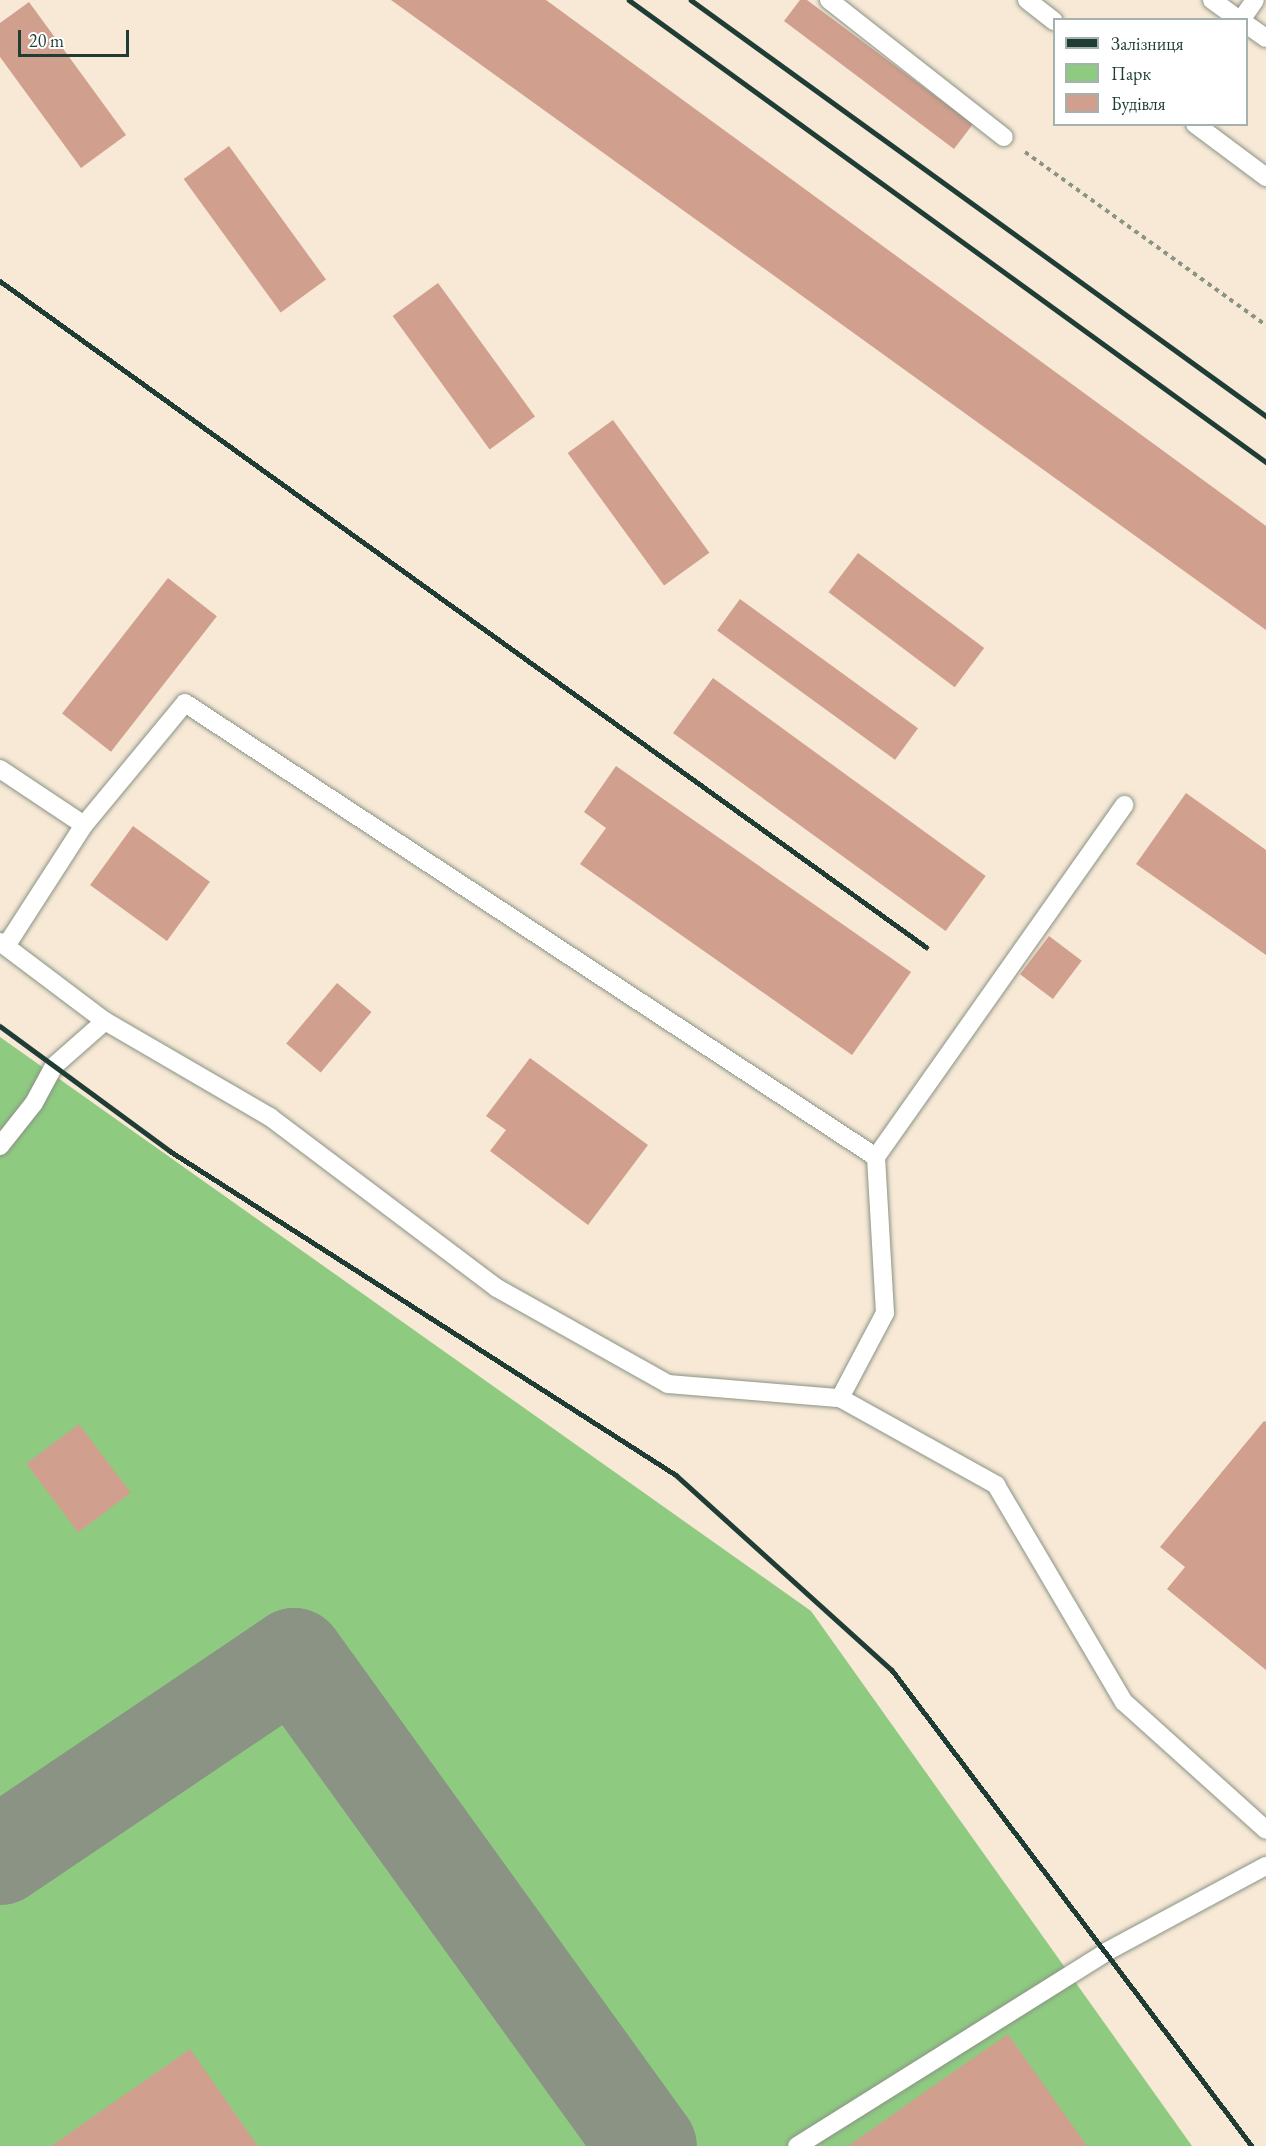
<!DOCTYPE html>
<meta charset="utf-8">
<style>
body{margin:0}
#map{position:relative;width:1266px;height:2146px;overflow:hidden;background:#f7e9d6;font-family:"EB Garamond",serif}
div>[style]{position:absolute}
.green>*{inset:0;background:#8ecb81}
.taxiway>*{height:99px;margin:-49.5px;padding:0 49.5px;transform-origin:49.5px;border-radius:49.5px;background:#8b9385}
.building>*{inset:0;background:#d19f8e;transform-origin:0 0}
.path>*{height:4px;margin-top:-2px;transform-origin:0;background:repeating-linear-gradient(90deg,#8b9385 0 4.5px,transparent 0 9px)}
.roads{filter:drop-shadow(0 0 2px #8b9385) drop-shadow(0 0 2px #8b9385)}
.lane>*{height:18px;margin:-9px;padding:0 9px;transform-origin:9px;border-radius:9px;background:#fff}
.rail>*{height:4.5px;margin:-2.25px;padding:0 2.25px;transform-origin:2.25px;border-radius:2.25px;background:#1f3d34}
span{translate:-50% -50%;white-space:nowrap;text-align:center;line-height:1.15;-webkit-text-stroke:5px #fff;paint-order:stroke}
.legend{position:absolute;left:1053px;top:18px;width:195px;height:108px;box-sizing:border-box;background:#fff;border:2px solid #a5b1ae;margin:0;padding:8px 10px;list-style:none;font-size:18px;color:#1f3d34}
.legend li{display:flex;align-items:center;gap:12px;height:30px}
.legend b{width:30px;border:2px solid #a5b1ae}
.scale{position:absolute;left:18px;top:30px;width:111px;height:27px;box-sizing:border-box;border:3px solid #1f3d34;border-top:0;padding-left:8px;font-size:18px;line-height:21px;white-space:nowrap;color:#1f3d34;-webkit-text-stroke:4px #fff;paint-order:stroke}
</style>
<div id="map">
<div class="green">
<div style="clip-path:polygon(0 1037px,811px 1611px,1192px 2146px,0 2146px)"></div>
</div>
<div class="taxiway">
<div style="left:0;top:1855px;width:354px;rotate:-34deg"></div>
<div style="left:294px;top:1657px;width:603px;rotate:54.18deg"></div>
</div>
<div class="building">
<div style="clip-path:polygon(391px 0,546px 0,1266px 526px,1266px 630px)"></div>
<div style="clip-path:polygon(800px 0,807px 0,973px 124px,954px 149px,784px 21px)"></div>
<div style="clip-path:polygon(29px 2px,126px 135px,81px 168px,0 57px,0 23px)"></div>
<div style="left:229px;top:146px;width:165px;height:56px;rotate:54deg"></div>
<div style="left:438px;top:283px;width:165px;height:56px;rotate:54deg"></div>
<div style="left:613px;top:420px;width:164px;height:56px;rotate:54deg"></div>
<div style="left:858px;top:553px;width:158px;height:49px;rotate:37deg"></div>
<div style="left:168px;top:578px;width:62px;height:172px;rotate:38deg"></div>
<div style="left:740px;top:599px;width:220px;height:39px;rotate:36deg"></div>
<div style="left:713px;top:678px;width:337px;height:68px;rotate:36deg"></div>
<div style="clip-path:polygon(616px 766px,911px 972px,852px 1055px,580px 864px,606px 828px,584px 812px)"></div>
<div style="clip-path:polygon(1186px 793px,1266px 850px,1266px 955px,1136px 864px)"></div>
<div style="left:133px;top:826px;width:95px;height:73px;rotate:36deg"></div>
<div style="left:1049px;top:936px;width:41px;height:48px;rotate:37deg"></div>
<div style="left:337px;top:983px;width:45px;height:79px;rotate:40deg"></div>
<div style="clip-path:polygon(530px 1058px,648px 1145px,588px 1225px,490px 1151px,506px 1130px,486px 1116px)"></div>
<div style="clip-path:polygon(1264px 1421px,1266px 1422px,1266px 1670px,1167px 1589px,1185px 1567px,1160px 1547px)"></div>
<div style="left:79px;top:1424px;width:86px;height:66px;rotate:53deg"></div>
<div style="clip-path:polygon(1008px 2034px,1087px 2146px,848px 2146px,953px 2072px)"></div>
<div style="clip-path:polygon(190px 2049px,258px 2146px,51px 2146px,150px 2077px)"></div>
</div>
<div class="path">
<div style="left:1025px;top:152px;width:297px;rotate:35.7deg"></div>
</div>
<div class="roads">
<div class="lane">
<div style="left:829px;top:0;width:222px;rotate:38.1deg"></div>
<div style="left:1027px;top:0;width:34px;rotate:38deg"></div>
<div style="left:1212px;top:0;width:34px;rotate:36deg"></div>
<div style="left:1241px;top:20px;width:24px;rotate:-55deg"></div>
<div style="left:1246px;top:24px;width:24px;rotate:35deg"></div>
<div style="left:1195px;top:124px;width:89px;rotate:36.7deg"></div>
<div style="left:0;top:769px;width:101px;rotate:33.7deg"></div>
<div style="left:84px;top:825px;width:158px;rotate:-50.4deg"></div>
<div style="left:185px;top:703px;width:827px;rotate:33.31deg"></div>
<div style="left:876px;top:1157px;width:156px;rotate:86.7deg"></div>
<div style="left:885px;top:1313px;width:96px;rotate:117.9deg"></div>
<div style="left:0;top:942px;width:131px;rotate:37deg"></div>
<div style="left:105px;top:1021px;width:191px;rotate:30.2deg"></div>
<div style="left:270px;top:1117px;width:284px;rotate:37deg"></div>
<div style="left:497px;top:1288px;width:196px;rotate:29.3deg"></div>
<div style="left:668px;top:1384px;width:173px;rotate:4.7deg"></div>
<div style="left:840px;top:1398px;width:179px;rotate:29.1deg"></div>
<div style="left:996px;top:1485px;width:252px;rotate:59.5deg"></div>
<div style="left:1124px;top:1702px;width:191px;rotate:42deg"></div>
<div style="left:6px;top:946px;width:144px;rotate:-57.2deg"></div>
<div style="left:0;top:1146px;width:55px;rotate:-51.7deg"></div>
<div style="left:34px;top:1103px;width:42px;rotate:-61.6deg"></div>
<div style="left:54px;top:1066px;width:68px;rotate:-41.4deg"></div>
<div style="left:876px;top:1157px;width:431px;rotate:-54.8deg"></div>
<div style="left:797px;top:2146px;width:365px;rotate:-32.1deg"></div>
<div style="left:1106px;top:1952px;width:182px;rotate:-28.3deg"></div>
</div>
</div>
<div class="rail">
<div style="left:629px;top:0;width:787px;rotate:35.95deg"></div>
<div style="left:691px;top:0;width:710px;rotate:35.88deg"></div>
<div style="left:0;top:281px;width:1141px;rotate:35.72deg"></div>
<div style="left:0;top:1026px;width:211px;rotate:36.3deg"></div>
<div style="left:170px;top:1151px;width:601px;rotate:32.63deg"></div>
<div style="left:676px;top:1475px;width:291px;rotate:42.1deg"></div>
<div style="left:892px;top:1670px;width:597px;rotate:52.9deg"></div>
</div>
<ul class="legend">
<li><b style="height:8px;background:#1f3d34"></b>Залізниця</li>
<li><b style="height:16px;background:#8ecb81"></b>Парк</li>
<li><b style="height:16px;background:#d19f8e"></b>Будівля</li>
</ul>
<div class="scale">20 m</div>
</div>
